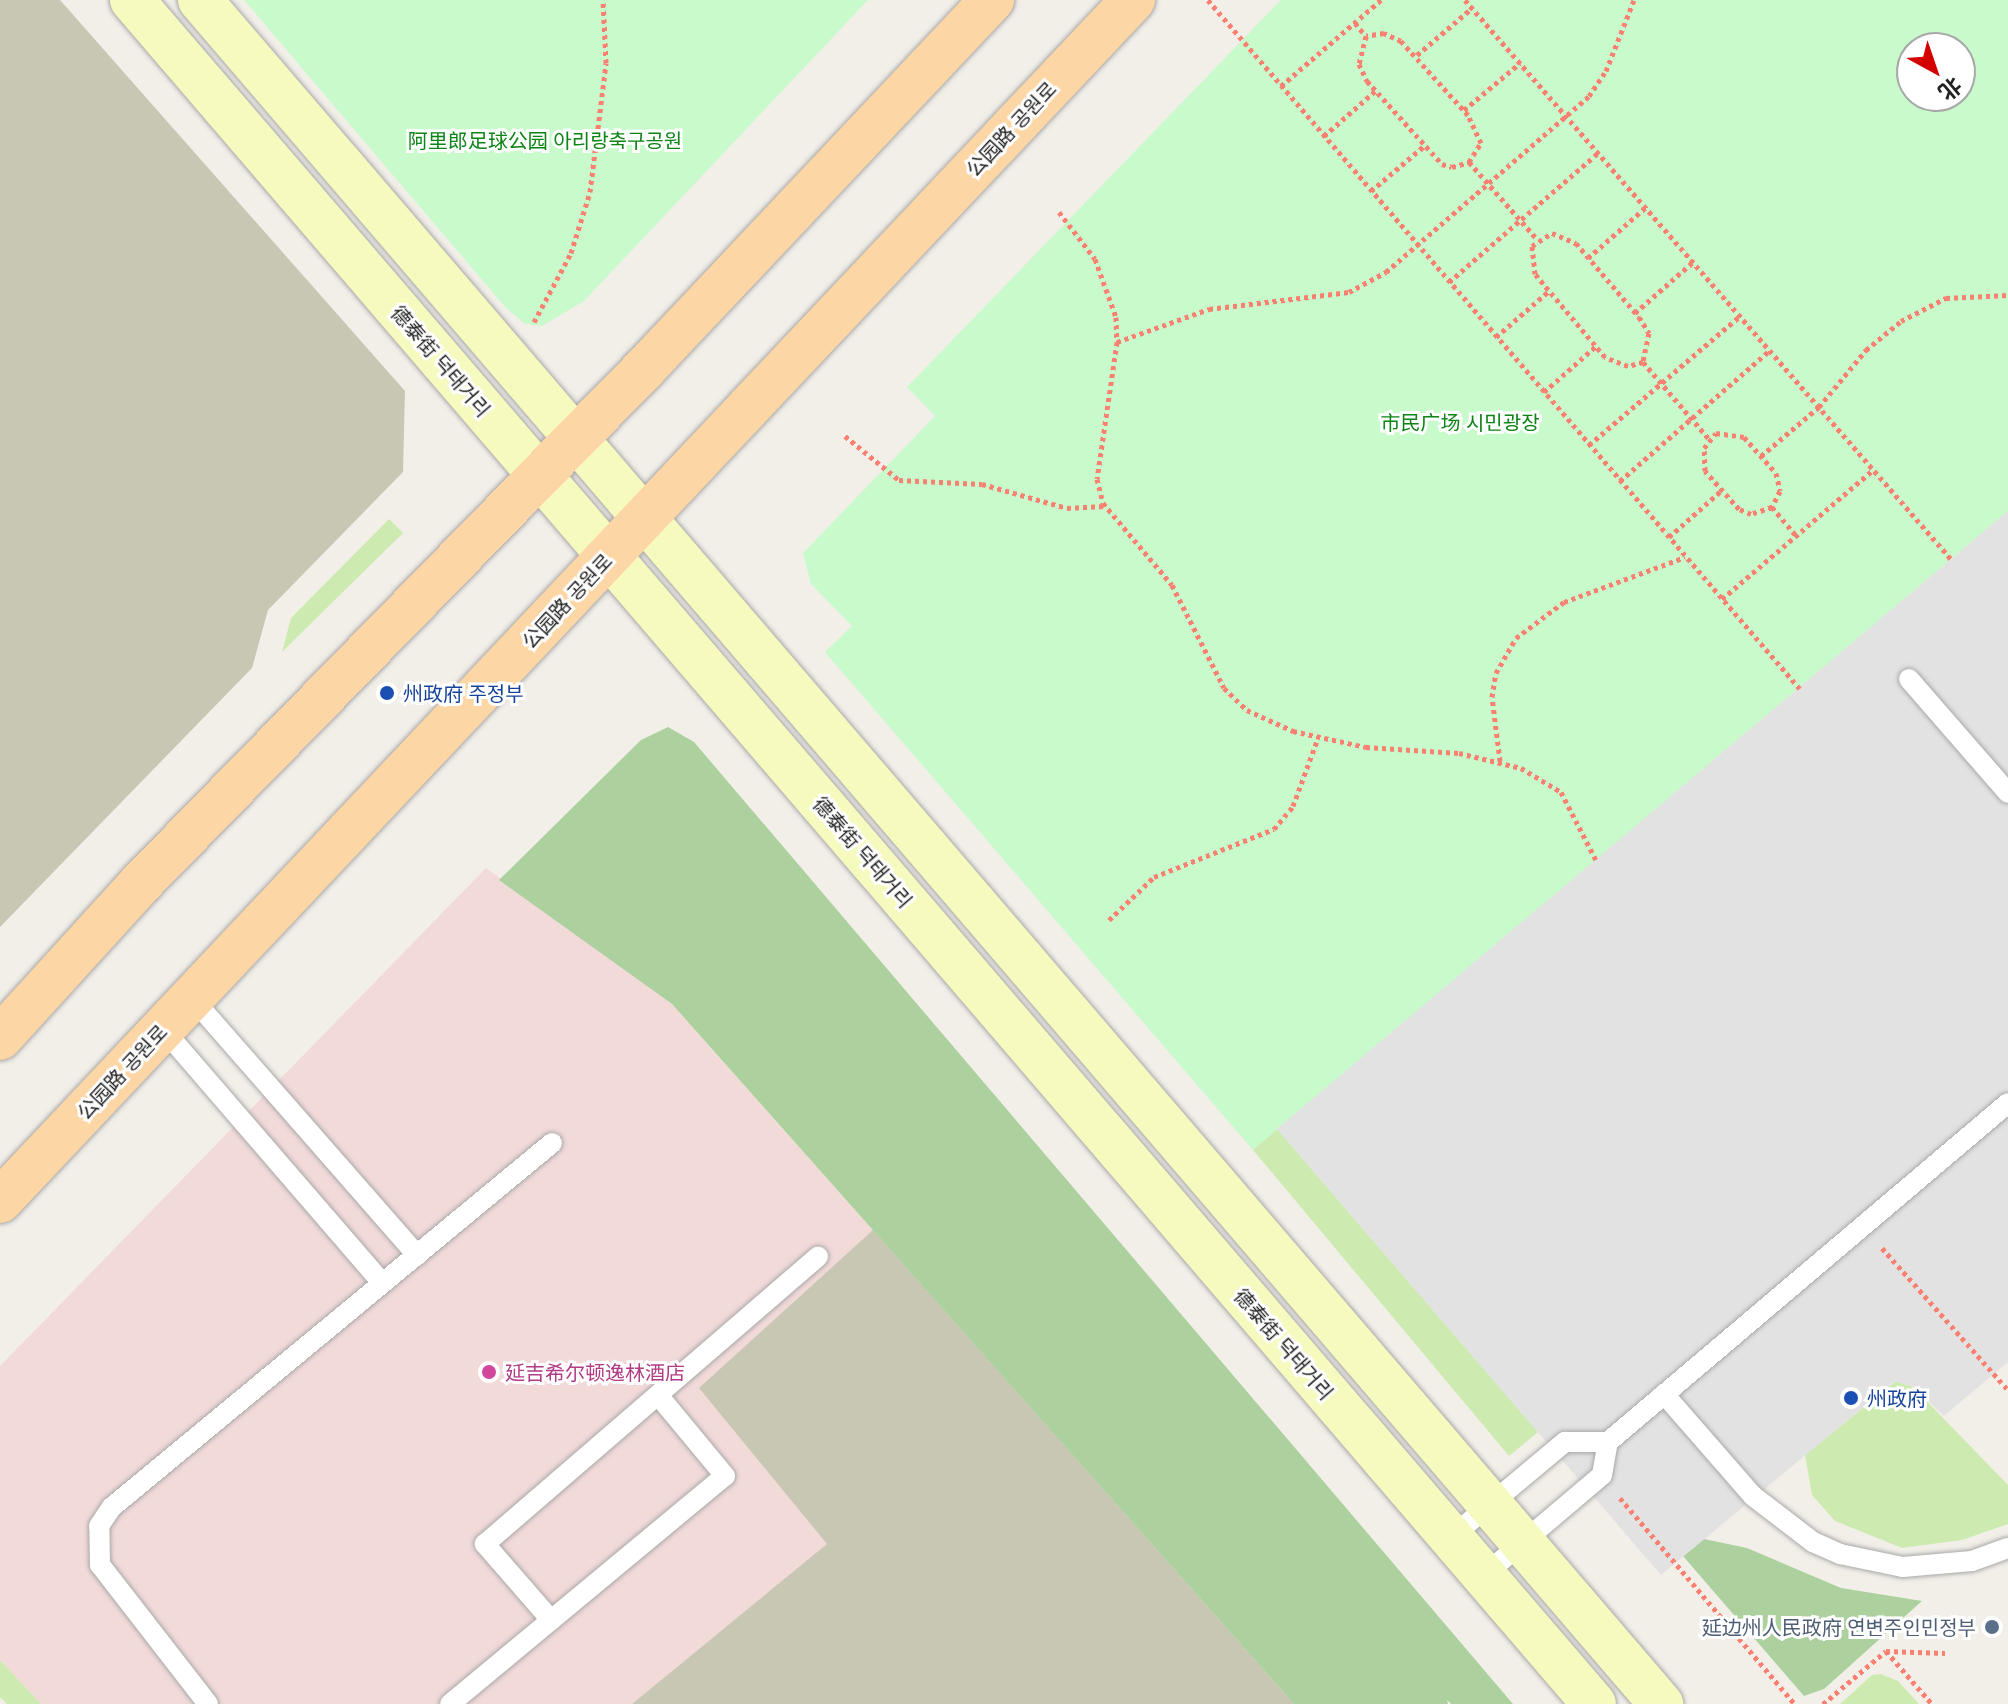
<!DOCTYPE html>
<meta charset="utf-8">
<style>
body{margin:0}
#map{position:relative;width:2008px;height:1704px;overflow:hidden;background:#f2efe9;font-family:Quicksand,"Noto Sans SC","Noto Sans KR",sans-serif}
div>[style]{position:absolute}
.commercial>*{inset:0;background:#f2dad9}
.construction>*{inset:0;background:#c7c7b4}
.grass>*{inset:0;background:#cdebb0}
.forest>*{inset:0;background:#add19e}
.park>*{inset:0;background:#c8facc}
.parking>*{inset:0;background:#e2e2e2}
.path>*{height:5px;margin-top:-2.5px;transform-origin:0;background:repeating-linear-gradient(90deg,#fa8072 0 4px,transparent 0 8px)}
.roads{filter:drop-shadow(0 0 2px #a9a9a9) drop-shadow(0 0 2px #a9a9a9)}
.lane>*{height:20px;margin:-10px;padding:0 10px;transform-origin:10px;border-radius:10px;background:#fff}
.secondary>*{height:44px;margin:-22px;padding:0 22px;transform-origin:22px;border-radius:22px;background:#f7fabf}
.primary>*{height:44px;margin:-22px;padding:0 22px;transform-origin:22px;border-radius:22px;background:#fcd6a4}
.dots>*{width:22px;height:22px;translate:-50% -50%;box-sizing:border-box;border:4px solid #fff;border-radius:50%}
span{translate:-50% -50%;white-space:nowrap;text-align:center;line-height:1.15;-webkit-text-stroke:6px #fff;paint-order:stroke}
.street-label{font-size:20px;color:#222}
.park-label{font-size:20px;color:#0c8416}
.transit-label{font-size:20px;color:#164399}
.left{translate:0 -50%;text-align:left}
.hotel-label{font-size:20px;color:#b23c85}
.service-label{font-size:20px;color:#4e5e75}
.right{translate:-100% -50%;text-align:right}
.north{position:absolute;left:1896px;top:32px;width:80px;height:80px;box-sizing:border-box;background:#fff;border:2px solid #a7a7a7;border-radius:50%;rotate:140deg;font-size:22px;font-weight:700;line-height:32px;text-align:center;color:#222}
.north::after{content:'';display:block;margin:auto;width:28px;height:36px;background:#d40000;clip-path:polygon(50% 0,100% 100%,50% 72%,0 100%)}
</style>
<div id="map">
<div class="commercial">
<div style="clip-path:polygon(486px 868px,672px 1004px,1294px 1704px,41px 1704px,0 1660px,0 1366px)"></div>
</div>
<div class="construction">
<div style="clip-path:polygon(0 0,60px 0,405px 391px,403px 472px,268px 610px,252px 668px,0 927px)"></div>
<div style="clip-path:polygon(873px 1230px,1294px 1704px,632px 1704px,827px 1544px,699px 1388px)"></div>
</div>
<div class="grass">
<div style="clip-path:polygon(389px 519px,403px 533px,282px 652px,291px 618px)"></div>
<div style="clip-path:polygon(1277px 1129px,1538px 1432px,1509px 1456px,1253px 1150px)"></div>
<div style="clip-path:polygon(1896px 1381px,1913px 1387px,2008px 1485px,2008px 1524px,1962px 1540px,1902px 1548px,1835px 1521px,1812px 1495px,1805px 1455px)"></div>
<div style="clip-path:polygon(0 1660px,41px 1704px,7px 1704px,0 1697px)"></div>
<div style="clip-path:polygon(1881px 1674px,1898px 1681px,1919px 1704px,1840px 1704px,1872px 1675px)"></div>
</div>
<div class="forest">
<div style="clip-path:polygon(668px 727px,694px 742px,1513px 1704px,1451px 1704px,1447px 1700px,1448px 1704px,1294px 1704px,672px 1004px,499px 880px,641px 740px)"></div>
<div style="clip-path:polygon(1704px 1539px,1747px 1548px,1841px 1588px,1922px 1601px,1824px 1689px,1804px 1696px,1683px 1556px)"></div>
</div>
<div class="park">
<div style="clip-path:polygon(244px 0,868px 0,584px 301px,542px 326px,525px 324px,506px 308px)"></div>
<div style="clip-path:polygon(evenodd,1281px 0,2008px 0,2008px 511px,1253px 1150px,825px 652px,852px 626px,811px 584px,803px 553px,935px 416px,907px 387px,1281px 0,1912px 48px,1960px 48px,1960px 96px,1912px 96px,1912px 48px)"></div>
</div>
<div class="parking">
<div style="clip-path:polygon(2008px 511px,2008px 1362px,1944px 1416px,1913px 1387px,1895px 1381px,1661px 1575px,1277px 1129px)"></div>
</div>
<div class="path">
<div style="left:1208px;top:0;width:908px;rotate:49.33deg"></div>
<div style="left:1465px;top:0;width:741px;rotate:49deg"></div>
<div style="left:1355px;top:23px;width:17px;rotate:50deg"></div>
<div style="left:1366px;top:36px;width:29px;rotate:104deg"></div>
<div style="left:1359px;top:64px;width:19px;rotate:65deg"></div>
<div style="left:1367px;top:81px;width:112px;rotate:47.9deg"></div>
<div style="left:1442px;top:164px;width:10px;rotate:17deg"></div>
<div style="left:1452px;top:167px;width:18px;rotate:-16deg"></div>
<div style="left:1469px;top:162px;width:22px;rotate:-58deg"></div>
<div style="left:1481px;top:143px;width:31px;rotate:-115deg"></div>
<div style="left:1468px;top:115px;width:100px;rotate:-132.2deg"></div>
<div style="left:1401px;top:41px;width:19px;rotate:-155deg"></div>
<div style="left:1384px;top:33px;width:18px;rotate:171deg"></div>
<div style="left:1417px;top:55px;width:72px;rotate:-40.5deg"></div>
<div style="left:1281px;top:86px;width:132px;rotate:-40.7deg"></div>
<div style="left:1464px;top:110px;width:73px;rotate:-40deg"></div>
<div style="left:1324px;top:136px;width:68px;rotate:-41.4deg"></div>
<div style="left:1469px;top:162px;width:103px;rotate:48.6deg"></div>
<div style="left:1371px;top:191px;width:70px;rotate:-40.3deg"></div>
<div style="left:1059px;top:212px;width:59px;rotate:52.5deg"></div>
<div style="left:1095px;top:259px;width:62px;rotate:70.1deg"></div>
<div style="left:1116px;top:317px;width:25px;rotate:88deg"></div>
<div style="left:1117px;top:342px;width:138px;rotate:98.3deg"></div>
<div style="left:1097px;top:479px;width:25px;rotate:76deg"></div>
<div style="left:1103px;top:503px;width:107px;rotate:49.9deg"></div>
<div style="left:1172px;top:585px;width:115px;rotate:63.2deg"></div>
<div style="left:1224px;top:688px;width:32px;rotate:44deg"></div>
<div style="left:1247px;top:710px;width:51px;rotate:24.5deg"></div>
<div style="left:1293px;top:731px;width:75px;rotate:12.4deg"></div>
<div style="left:1366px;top:747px;width:93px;rotate:3.7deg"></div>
<div style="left:1459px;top:753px;width:64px;rotate:13.6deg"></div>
<div style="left:1521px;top:768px;width:47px;rotate:31deg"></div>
<div style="left:1561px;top:792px;width:76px;rotate:62.8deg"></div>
<div style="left:1552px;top:233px;width:26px;rotate:23deg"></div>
<div style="left:1576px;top:243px;width:97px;rotate:49.6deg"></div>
<div style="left:1639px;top:317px;width:19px;rotate:58deg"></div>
<div style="left:1649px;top:333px;width:30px;rotate:102deg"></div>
<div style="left:1643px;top:362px;width:16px;rotate:165deg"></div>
<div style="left:1628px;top:366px;width:25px;rotate:-159deg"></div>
<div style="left:1605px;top:357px;width:109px;rotate:-130.1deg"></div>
<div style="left:1535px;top:274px;width:28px;rotate:-96deg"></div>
<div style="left:1532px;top:246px;width:24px;rotate:-33deg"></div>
<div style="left:1588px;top:258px;width:76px;rotate:-41.3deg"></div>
<div style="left:1449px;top:282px;width:197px;rotate:-40.9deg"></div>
<div style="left:1635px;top:313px;width:77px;rotate:-41.3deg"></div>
<div style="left:534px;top:322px;width:78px;rotate:-61.8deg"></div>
<div style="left:571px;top:253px;width:64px;rotate:-72.7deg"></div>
<div style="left:590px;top:192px;width:130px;rotate:-82.9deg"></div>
<div style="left:606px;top:63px;width:63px;rotate:-92.7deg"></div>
<div style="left:1496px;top:337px;width:70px;rotate:-41deg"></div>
<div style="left:1117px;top:342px;width:98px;rotate:-19.7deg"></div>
<div style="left:1209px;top:309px;width:141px;rotate:-6.9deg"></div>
<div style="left:1349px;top:292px;width:42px;rotate:-28.4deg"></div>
<div style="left:1386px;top:272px;width:269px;rotate:-40.9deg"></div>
<div style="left:1589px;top:96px;width:30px;rotate:-56deg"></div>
<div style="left:1606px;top:71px;width:76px;rotate:-68.5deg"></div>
<div style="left:1643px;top:362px;width:101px;rotate:49.4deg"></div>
<div style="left:1544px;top:392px;width:69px;rotate:-41.5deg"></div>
<div style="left:1716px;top:433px;width:28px;rotate:8deg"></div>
<div style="left:1744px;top:437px;width:48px;rotate:48.4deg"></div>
<div style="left:1776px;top:473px;width:18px;rotate:77deg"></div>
<div style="left:1780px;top:491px;width:18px;rotate:117deg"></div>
<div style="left:1772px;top:507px;width:22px;rotate:162deg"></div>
<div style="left:1751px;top:514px;width:13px;rotate:-157deg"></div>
<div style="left:1739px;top:509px;width:51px;rotate:-131.8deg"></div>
<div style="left:1705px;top:471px;width:23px;rotate:-92deg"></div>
<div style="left:1704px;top:448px;width:19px;rotate:-51deg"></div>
<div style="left:845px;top:436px;width:70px;rotate:39.2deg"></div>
<div style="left:899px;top:480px;width:83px;rotate:2.8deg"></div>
<div style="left:982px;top:484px;width:88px;rotate:15.8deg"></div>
<div style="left:1067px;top:508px;width:37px;rotate:-3deg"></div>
<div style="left:1589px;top:445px;width:199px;rotate:-40.5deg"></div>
<div style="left:1761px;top:456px;width:76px;rotate:-40.2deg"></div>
<div style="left:1819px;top:407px;width:74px;rotate:-50.5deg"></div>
<div style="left:1866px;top:350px;width:45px;rotate:-39.6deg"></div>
<div style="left:1901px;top:321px;width:51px;rotate:-27.1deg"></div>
<div style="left:1946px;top:298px;width:62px;rotate:-2.8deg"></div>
<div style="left:1620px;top:481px;width:199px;rotate:-41.1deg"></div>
<div style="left:1772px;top:507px;width:38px;rotate:50deg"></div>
<div style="left:1669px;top:537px;width:71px;rotate:-41.6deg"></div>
<div style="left:1722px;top:599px;width:199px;rotate:-40.5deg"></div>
<div style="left:1500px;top:761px;width:64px;rotate:-97.1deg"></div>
<div style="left:1492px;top:697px;width:24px;rotate:-81deg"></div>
<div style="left:1496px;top:673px;width:40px;rotate:-60.3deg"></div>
<div style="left:1516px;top:638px;width:60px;rotate:-36.9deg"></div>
<div style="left:1564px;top:602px;width:129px;rotate:-20.4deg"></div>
<div style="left:1109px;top:920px;width:62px;rotate:-43.7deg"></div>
<div style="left:1154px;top:877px;width:129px;rotate:-21.8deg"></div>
<div style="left:1274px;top:829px;width:30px;rotate:-50deg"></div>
<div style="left:1293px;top:806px;width:72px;rotate:-69.8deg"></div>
<div style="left:1882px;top:1248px;width:190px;rotate:48.4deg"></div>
<div style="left:1620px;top:1498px;width:270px;rotate:49.7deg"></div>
<div style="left:1886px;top:1651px;width:70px;rotate:49deg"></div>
<div style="left:1823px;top:1704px;width:82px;rotate:-40.1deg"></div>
<div style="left:1886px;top:1651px;width:59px;rotate:1.9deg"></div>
</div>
<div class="roads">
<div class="lane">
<div style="left:1909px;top:679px;width:151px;rotate:49deg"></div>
<div style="left:192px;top:998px;width:342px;rotate:48.8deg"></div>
<div style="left:163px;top:1029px;width:335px;rotate:49.2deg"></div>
<div style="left:1664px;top:1394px;width:135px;rotate:48.9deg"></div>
<div style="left:1753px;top:1496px;width:76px;rotate:37.5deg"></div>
<div style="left:1813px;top:1542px;width:30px;rotate:24deg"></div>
<div style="left:1840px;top:1554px;width:64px;rotate:11.7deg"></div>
<div style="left:1903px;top:1567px;width:69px;rotate:-5deg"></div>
<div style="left:1972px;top:1561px;width:38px;rotate:-20deg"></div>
<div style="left:1450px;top:1538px;width:150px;rotate:-39.9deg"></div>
<div style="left:1565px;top:1442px;width:43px"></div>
<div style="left:1483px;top:1576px;width:156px;rotate:-40.3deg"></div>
<div style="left:1602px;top:1475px;width:34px;rotate:-80deg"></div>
<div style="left:1608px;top:1442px;width:524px;rotate:-40.28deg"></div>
<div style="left:551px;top:1620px;width:101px;rotate:-131deg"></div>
<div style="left:485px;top:1544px;width:440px;rotate:-40.8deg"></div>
<div style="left:208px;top:1704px;width:176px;rotate:-127.8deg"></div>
<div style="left:100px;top:1565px;width:39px;rotate:-91deg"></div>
<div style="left:99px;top:1526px;width:23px;rotate:-56deg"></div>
<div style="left:112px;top:1507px;width:571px;rotate:-39.6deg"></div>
<div style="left:450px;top:1704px;width:357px;rotate:-39.7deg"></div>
<div style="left:725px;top:1476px;width:105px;rotate:-129.6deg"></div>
</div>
<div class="secondary">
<div style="left:132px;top:0;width:2245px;rotate:49.37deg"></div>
<div style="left:200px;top:0;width:2245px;rotate:49.39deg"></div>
</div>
<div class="primary">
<div style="left:0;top:1038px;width:211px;rotate:-47.7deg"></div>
<div style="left:142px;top:882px;width:719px;rotate:-45.62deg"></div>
<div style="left:645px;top:368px;width:506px;rotate:-46.68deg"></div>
<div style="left:0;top:1201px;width:1651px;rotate:-46.67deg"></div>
</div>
</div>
<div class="dots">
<div style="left:387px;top:693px;background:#1a4fb4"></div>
<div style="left:489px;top:1372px;background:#d1479c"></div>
<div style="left:1851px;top:1398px;background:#1a4fb4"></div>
<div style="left:1992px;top:1627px;background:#5c6f8a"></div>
</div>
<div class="street-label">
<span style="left:1011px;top:129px;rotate:-47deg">公园路 공원로</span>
<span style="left:441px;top:361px;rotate:49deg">德泰街 덕태거리</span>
<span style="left:567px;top:601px;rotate:-47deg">公园路 공원로</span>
<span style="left:863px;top:852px;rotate:49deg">德泰街 덕태거리</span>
<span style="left:122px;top:1072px;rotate:-47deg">公园路 공원로</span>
<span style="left:1284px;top:1344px;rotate:49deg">德泰街 덕태거리</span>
</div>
<div class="park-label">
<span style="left:545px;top:140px">阿里郎足球公园 아리랑축구공원</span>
<span style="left:1460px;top:422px">市民广场 시민광장</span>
</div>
<div class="transit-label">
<span class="left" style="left:403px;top:693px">州政府 주정부</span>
<span class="left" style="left:1867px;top:1398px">州政府</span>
</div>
<div class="hotel-label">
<span class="left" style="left:505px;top:1372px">延吉希尔顿逸林酒店</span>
</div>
<div class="service-label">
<span class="right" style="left:1976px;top:1627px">延边州人民政府 연변주인민정부</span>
</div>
<div class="north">北</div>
</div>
